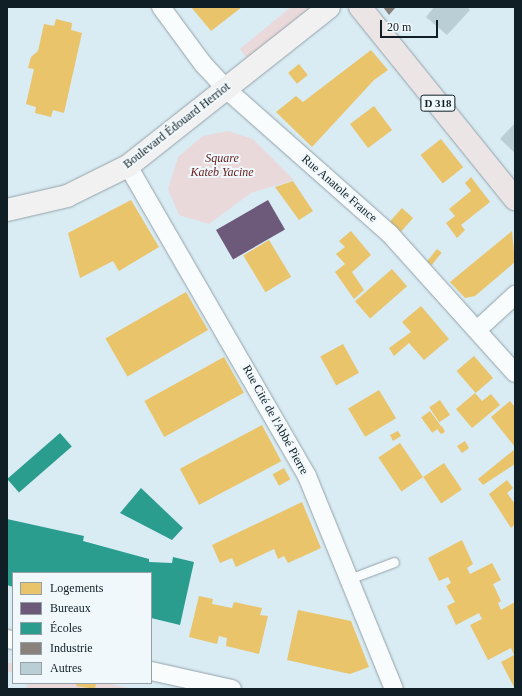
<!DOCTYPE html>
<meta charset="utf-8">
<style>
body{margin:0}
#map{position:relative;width:522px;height:696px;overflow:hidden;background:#d9ebf3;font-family:Georgia,serif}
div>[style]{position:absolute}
.green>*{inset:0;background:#ead9da}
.round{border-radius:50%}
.homes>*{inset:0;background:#e9c46a;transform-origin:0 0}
.offices>*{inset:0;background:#6d597a;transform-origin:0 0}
.schools>*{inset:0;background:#2a9d8f;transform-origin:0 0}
.industry>*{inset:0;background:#8a817c}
.building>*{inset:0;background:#baced6}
.roads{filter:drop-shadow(0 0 1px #93a2a9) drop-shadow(0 0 1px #93a2a9)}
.service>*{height:9px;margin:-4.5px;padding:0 4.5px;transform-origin:4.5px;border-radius:4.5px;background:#f9fcfd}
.minor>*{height:18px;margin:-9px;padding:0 9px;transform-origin:9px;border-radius:9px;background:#f9fcfd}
.secondary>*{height:22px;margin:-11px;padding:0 11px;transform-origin:11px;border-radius:11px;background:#f2f1f1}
.primary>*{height:22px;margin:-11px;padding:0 11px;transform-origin:11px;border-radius:11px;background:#ece5e5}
span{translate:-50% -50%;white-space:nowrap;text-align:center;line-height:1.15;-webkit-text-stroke:4px #f0f8fc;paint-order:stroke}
.shield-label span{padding:1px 3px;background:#f0f8fc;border:1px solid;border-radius:3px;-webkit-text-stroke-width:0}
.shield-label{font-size:11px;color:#0f1f25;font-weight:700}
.street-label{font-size:12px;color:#0f1f25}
.park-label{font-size:12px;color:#661c1c;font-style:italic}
.frame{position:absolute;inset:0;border:8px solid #0f1f25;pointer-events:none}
.legend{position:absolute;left:12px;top:572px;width:140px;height:112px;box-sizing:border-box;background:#f0f8fc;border:1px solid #96a1a6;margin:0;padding:5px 7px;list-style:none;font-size:12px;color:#0f1f25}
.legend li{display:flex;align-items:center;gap:8px;height:20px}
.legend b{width:20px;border:1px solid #96a1a6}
.scale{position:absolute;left:380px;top:20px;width:58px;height:18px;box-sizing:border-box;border:2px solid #0f1f25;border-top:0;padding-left:5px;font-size:12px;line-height:14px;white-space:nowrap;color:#0f1f25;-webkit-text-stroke:3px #f0f8fc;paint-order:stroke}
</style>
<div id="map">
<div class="green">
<div style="clip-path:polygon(291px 7px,309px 8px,247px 58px,240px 49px)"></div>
<div style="clip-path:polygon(228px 131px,253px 139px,294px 180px,251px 193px,209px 224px,179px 215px,168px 189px,178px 157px,203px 136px)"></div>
<div class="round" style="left:5.5px;top:662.5px;width:9px;height:9px"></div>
<div style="clip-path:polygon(28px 683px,107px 683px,133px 689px,26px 689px)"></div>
</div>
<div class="homes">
<div style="clip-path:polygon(191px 7px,242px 7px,211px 31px)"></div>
<div style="clip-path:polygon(56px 19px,72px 23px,71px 30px,82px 33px,64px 113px,53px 110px,51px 117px,35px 113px,36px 107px,26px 104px,34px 69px,28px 68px,31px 57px,38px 51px,44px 24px,54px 26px)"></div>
<div style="clip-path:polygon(371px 50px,388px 70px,374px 80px,312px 147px,276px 112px,296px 96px,303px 102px)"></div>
<div style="left:299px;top:64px;width:14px;height:14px;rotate:51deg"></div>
<div style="left:374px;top:106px;width:30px;height:30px;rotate:53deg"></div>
<div style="left:441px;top:139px;width:36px;height:26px;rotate:52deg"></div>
<div style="clip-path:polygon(471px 177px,490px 202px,461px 225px,465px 230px,457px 238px,446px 223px,455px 216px,449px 209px,471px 191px,465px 183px)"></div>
<div style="clip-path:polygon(293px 181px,313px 211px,299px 220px,275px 187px)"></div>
<div style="clip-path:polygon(131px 200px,159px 247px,119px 271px,113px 261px,80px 278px,68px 233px)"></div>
<div style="left:402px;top:208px;width:15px;height:18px;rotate:42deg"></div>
<div style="clip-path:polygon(351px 231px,371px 255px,352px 272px,364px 290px,354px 299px,335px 272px,345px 264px,336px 254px,345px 247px,339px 241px)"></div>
<div style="clip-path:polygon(512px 231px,515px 262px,475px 296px,465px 298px,450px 282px)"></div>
<div style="left:269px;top:240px;width:43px;height:30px;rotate:59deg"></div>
<div style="left:437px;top:249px;width:6px;height:16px;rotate:39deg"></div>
<div style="left:392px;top:269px;width:23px;height:49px;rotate:49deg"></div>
<div style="left:186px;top:292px;width:44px;height:93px;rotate:60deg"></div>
<div style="clip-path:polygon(421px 306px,449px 339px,424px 360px,409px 343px,394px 356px,389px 348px,411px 332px,402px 322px)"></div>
<div style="left:343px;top:344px;width:33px;height:26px;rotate:61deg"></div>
<div style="left:474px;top:356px;width:29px;height:23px;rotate:49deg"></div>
<div style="left:224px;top:357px;width:41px;height:91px;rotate:61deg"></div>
<div style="left:379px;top:390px;width:33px;height:36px;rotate:59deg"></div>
<div style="clip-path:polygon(475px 393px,482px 401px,491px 394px,500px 405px,472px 428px,456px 409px)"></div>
<div style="left:440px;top:400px;width:18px;height:13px;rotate:56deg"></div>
<div style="clip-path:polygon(510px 401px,515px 407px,515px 447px,491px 417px)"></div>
<div style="left:430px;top:411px;width:19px;height:11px;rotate:54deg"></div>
<div style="left:262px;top:425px;width:41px;height:93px;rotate:62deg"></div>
<div style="clip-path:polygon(442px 426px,445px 432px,441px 434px,437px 429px)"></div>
<div style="clip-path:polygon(398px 431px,401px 436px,393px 441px,390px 435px)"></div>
<div style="clip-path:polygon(465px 441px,469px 448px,462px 453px,457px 446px)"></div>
<div style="left:400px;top:443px;width:41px;height:26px;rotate:56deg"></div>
<div style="clip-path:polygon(515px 449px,515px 464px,483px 485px,478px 479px)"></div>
<div style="left:444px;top:463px;width:32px;height:25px;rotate:56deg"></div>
<div style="left:284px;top:468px;width:13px;height:13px;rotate:61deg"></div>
<div style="clip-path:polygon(507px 480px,513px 488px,507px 493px,515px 504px,515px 524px,511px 528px,489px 494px)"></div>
<div style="clip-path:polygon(302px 502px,321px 548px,288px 563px,284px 556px,278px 559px,274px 549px,236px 567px,232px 558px,220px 563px,212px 545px)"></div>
<div style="clip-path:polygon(462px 540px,473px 564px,467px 568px,470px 574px,492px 563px,501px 580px,493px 584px,501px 601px,498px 603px,501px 610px,515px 602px,515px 689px,501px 662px,514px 655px,511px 648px,488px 660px,470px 625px,482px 619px,479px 613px,456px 625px,447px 606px,455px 602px,446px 586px,451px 583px,448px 577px,439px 581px,428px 558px)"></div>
<div style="clip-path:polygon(199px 596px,213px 599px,212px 604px,232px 608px,234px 602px,262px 608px,260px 615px,268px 616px,259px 654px,226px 646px,227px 638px,219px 636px,217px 644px,189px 637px)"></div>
<div style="clip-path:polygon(298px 610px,351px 621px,369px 667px,350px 674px,287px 660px)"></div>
<div style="clip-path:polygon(77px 683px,96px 683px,95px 689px,76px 686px)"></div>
</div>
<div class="offices">
<div style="left:268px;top:200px;width:34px;height:60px;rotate:60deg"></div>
</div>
<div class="schools">
<div style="left:60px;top:433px;width:18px;height:70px;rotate:49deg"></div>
<div style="clip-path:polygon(141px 488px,183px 528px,172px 540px,120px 513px)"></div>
<div style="clip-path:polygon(7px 519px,84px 536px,83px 541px,149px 559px,149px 562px,172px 563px,173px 557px,194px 562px,180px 625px,151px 618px,151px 573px,13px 573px,13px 587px,7px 585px)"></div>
</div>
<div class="industry">
<div style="clip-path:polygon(383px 7px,396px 7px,389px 15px)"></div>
</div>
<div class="building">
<div style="clip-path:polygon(434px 7px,467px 7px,470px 10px,447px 35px,426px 17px)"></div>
<div style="clip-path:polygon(515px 123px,515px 153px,500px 139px)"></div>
</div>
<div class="roads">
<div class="service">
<div style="left:349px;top:579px;width:48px;rotate:-20.7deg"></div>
</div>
<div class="minor">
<div style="left:161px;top:7px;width:71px;rotate:53.6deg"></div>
<div style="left:203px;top:64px;width:34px;rotate:47deg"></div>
<div style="left:226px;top:89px;width:217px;rotate:41.5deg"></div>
<div style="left:389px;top:233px;width:188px;rotate:48deg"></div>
<div style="left:128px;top:166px;width:358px;rotate:60deg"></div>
<div style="left:307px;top:476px;width:230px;rotate:67.8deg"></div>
<div style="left:477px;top:330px;width:52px;rotate:-42.6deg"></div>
<div style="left:7px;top:639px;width:6px;rotate:9deg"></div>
<div style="left:151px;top:671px;width:83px;rotate:12.5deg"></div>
</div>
<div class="secondary">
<div style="left:7px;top:210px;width:62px;rotate:-13.1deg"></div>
<div style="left:67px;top:196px;width:68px;rotate:-26.2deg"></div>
<div style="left:128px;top:166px;width:256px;rotate:-38.3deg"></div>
</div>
<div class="primary">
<div style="left:360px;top:7px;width:247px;rotate:51.1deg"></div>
</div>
</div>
<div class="shield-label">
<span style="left:438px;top:103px">D 318</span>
</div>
<div class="street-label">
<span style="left:177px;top:126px;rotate:-38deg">Boulevard Édouard Herriot</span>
<span style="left:339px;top:189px;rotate:41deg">Rue Anatole France</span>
<span style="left:275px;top:420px;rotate:61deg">Rue Cité de l'Abbé Pierre</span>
</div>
<div class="park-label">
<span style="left:222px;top:166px">Square<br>Kateb Yacine</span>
</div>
<div class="frame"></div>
<ul class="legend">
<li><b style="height:11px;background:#e9c46a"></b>Logements</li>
<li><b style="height:11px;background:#6d597a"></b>Bureaux</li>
<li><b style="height:11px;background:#2a9d8f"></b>Écoles</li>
<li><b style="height:11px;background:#8a817c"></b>Industrie</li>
<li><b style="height:11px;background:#baced6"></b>Autres</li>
</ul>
<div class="scale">20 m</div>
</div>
